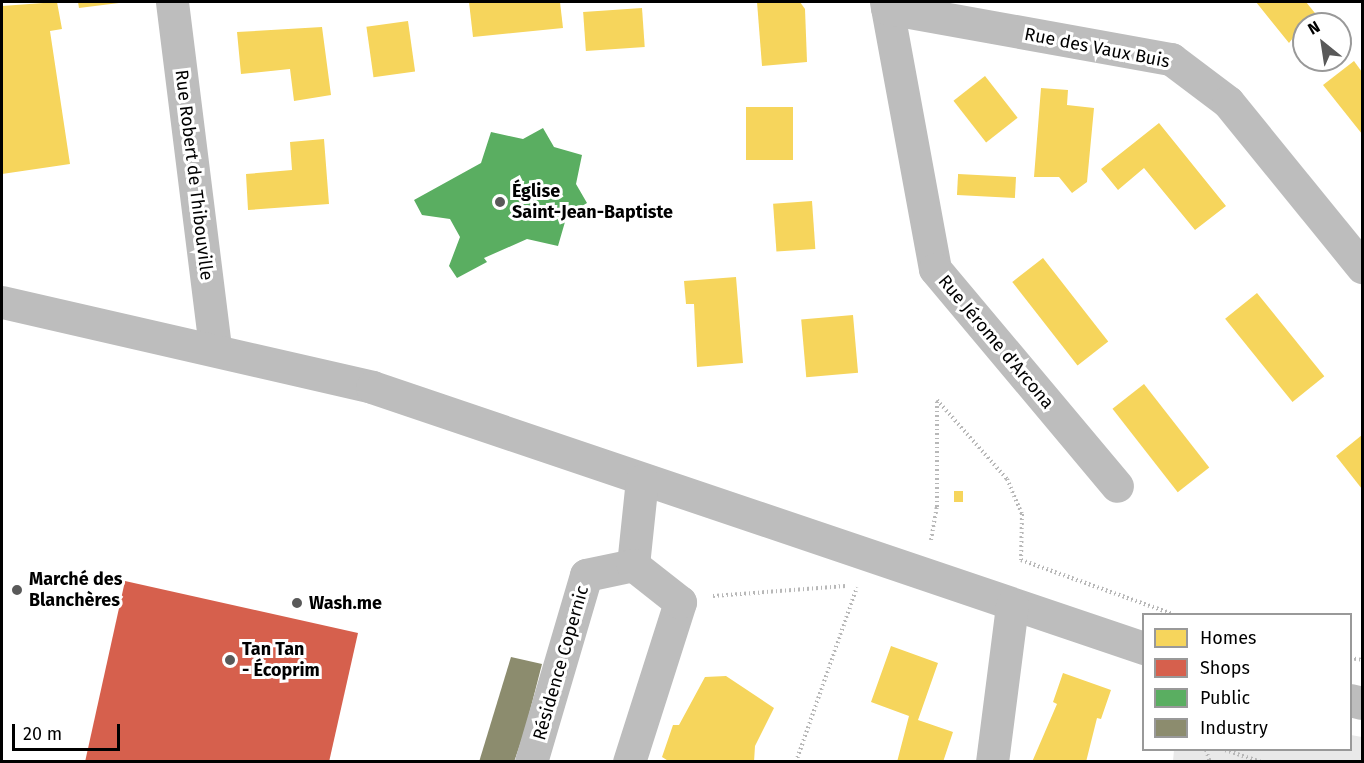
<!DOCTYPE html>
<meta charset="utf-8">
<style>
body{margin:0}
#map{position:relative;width:1364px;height:763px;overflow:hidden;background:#fff;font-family:"Fira Sans",sans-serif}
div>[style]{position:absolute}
.green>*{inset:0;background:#e9e9e9}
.homes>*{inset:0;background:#f6d55c;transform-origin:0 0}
.shops>*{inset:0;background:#d6604d}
.public>*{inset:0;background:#5aae61}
.industry>*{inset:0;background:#8c8c6e}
.path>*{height:4px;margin-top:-2px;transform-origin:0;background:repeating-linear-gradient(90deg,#b8b8b8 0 1.5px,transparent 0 4.5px)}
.minor>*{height:33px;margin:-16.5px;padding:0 16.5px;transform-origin:16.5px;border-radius:16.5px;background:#bdbdbd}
.dots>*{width:16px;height:16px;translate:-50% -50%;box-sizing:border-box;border:3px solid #fff;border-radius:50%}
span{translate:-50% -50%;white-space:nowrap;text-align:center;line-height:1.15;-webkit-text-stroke:6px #fff;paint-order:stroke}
.street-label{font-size:18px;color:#000}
.poi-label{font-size:18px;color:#000;font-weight:700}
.left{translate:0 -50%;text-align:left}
.frame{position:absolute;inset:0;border:3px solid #000;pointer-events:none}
.legend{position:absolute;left:1142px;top:613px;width:210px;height:138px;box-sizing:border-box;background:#fff;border:2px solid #999;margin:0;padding:8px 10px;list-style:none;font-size:18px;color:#000}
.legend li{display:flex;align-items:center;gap:12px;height:30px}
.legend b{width:30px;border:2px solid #999}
.north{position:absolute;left:1292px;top:12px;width:60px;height:60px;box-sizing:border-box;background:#fff;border:2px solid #999;border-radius:50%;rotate:330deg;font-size:16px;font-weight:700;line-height:24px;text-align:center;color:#000}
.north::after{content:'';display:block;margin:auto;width:21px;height:27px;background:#595959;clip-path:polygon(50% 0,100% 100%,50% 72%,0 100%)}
.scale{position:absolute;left:12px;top:724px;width:108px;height:27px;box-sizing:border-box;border:3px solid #000;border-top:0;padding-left:8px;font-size:18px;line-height:21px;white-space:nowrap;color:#000;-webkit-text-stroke:4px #fff;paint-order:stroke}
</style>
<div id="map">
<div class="green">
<div style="clip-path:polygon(1351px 735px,1362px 737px,1362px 761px,1173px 761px,1174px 750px,1350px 750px)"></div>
</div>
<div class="homes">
<div style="clip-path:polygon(57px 2px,62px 29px,50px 31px,70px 164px,2px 174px,2px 6px)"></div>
<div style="clip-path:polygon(78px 2px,119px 2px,119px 3px,79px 8px)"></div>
<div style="clip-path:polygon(469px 2px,560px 2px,563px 28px,473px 37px)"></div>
<div style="clip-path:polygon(757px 2px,800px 2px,805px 9px,807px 62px,762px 66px)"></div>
<div style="clip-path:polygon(1256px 2px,1306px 2px,1319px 18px,1304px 24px,1289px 43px)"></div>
<div style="left:642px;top:8px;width:39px;height:59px;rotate:86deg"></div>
<div style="left:408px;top:21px;width:51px;height:42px;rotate:82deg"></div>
<div style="clip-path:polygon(322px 27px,331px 95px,294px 101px,290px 69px,241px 74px,237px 32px)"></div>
<div style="clip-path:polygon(1354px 61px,1362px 72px,1362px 134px,1323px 85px)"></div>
<div style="left:985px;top:76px;width:53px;height:40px;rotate:52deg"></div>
<div style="clip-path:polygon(1041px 88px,1068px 90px,1067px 105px,1094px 108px,1087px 182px,1072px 193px,1059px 177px,1034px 177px)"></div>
<div style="left:793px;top:107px;width:53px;height:47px;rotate:90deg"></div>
<div style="clip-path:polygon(1159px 123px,1226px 206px,1195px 230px,1144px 168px,1118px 190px,1101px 169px)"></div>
<div style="clip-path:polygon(324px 139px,329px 204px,248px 210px,246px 174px,292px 170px,290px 142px)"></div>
<div style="left:1016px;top:177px;width:21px;height:58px;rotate:93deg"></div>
<div style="left:812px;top:201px;width:48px;height:39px;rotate:86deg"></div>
<div style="left:1043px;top:258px;width:106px;height:39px;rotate:52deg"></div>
<div style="clip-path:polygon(736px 277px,743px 363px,697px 367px,694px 304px,686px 304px,684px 281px)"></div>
<div style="left:1257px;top:293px;width:107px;height:41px;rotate:51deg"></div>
<div style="left:853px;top:315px;width:58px;height:52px;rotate:85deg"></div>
<div style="left:1144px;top:384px;width:106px;height:40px;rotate:52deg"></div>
<div style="clip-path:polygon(1362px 435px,1362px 489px,1336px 456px)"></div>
<div style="left:954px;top:491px;width:9px;height:11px"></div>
<div style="clip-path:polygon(891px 646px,938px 663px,918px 720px,953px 732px,943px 762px,897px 762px,909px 716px,871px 702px)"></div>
<div style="clip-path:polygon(1063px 673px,1111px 690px,1101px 719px,1097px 718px,1086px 762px,1032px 762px,1057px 704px,1053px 702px)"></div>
<div style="clip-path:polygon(726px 676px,774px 708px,755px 746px,754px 762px,670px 762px,662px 757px,673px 725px,679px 725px,705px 677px)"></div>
</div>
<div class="shops">
<div style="clip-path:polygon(125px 581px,358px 633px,329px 762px,85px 762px)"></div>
</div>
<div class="public">
<div style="clip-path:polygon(543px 128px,554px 147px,582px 155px,576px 184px,587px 203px,567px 215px,558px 246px,527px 239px,484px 258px,487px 262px,457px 278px,449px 266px,460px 237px,450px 219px,422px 215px,414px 200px,481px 163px,491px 132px,523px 139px)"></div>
</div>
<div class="industry">
<div style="clip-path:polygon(511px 657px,542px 664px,525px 730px,514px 762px,479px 762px)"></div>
</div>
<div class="path">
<div style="left:931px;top:540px;width:34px;rotate:-80deg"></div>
<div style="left:937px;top:507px;width:107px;rotate:-90deg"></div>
<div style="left:937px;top:400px;width:106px;rotate:48.5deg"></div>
<div style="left:1007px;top:479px;width:38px;rotate:67deg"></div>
<div style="left:1022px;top:514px;width:46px;rotate:91.2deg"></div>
<div style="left:1021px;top:560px;width:161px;rotate:19.6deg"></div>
<div style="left:713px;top:596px;width:133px;rotate:-4.3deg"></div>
<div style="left:1350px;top:658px;width:12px;rotate:9deg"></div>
<div style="left:1206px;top:750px;width:13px;rotate:72deg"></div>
<div style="left:1225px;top:750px;width:39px;rotate:18deg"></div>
<div style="left:796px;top:762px;width:185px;rotate:-70.8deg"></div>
</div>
<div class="minor">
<div style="left:172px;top:2px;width:350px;rotate:82.9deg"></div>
<div style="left:886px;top:2px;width:271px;rotate:79.6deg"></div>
<div style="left:935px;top:269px;width:283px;rotate:50deg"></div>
<div style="left:887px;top:8px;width:289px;rotate:10.2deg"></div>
<div style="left:1171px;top:59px;width:71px;rotate:37deg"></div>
<div style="left:1228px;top:102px;width:213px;rotate:50.9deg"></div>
<div style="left:2px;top:302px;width:380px;rotate:12.9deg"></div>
<div style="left:372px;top:387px;width:815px;rotate:18.68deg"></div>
<div style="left:633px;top:565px;width:85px;rotate:-84deg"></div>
<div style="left:1350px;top:700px;width:12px;rotate:14deg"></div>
<div style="left:531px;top:762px;width:195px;rotate:-73.6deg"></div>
<div style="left:586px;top:575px;width:48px;rotate:-12deg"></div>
<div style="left:629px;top:762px;width:168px;rotate:-72.3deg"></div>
<div style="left:680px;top:602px;width:60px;rotate:-141.8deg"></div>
<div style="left:992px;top:762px;width:158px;rotate:-82.7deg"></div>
</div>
<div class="dots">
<div style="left:500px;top:202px;background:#595959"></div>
<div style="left:17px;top:590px;background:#595959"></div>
<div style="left:297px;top:603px;background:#595959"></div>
<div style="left:230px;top:660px;background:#595959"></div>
</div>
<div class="street-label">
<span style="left:1097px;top:48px;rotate:11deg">Rue des Vaux Buis</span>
<span style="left:194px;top:175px;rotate:83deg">Rue Robert de Thibouville</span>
<span style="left:996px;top:342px;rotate:50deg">Rue Jérome d'Arcona</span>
<span style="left:561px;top:663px;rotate:-74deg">Résidence Copernic</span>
</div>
<div class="poi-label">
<span class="left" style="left:512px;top:202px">Église<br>Saint-Jean-Baptiste</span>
<span class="left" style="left:29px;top:590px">Marché des<br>Blanchères</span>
<span class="left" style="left:309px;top:603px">Wash.me</span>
<span class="left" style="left:242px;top:660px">Tan Tan<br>- Écoprim</span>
</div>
<div class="frame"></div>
<ul class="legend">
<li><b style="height:16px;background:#f6d55c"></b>Homes</li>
<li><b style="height:16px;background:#d6604d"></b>Shops</li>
<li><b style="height:16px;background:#5aae61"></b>Public</li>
<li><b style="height:16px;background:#8c8c6e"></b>Industry</li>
</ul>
<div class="north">N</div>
<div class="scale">20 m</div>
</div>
